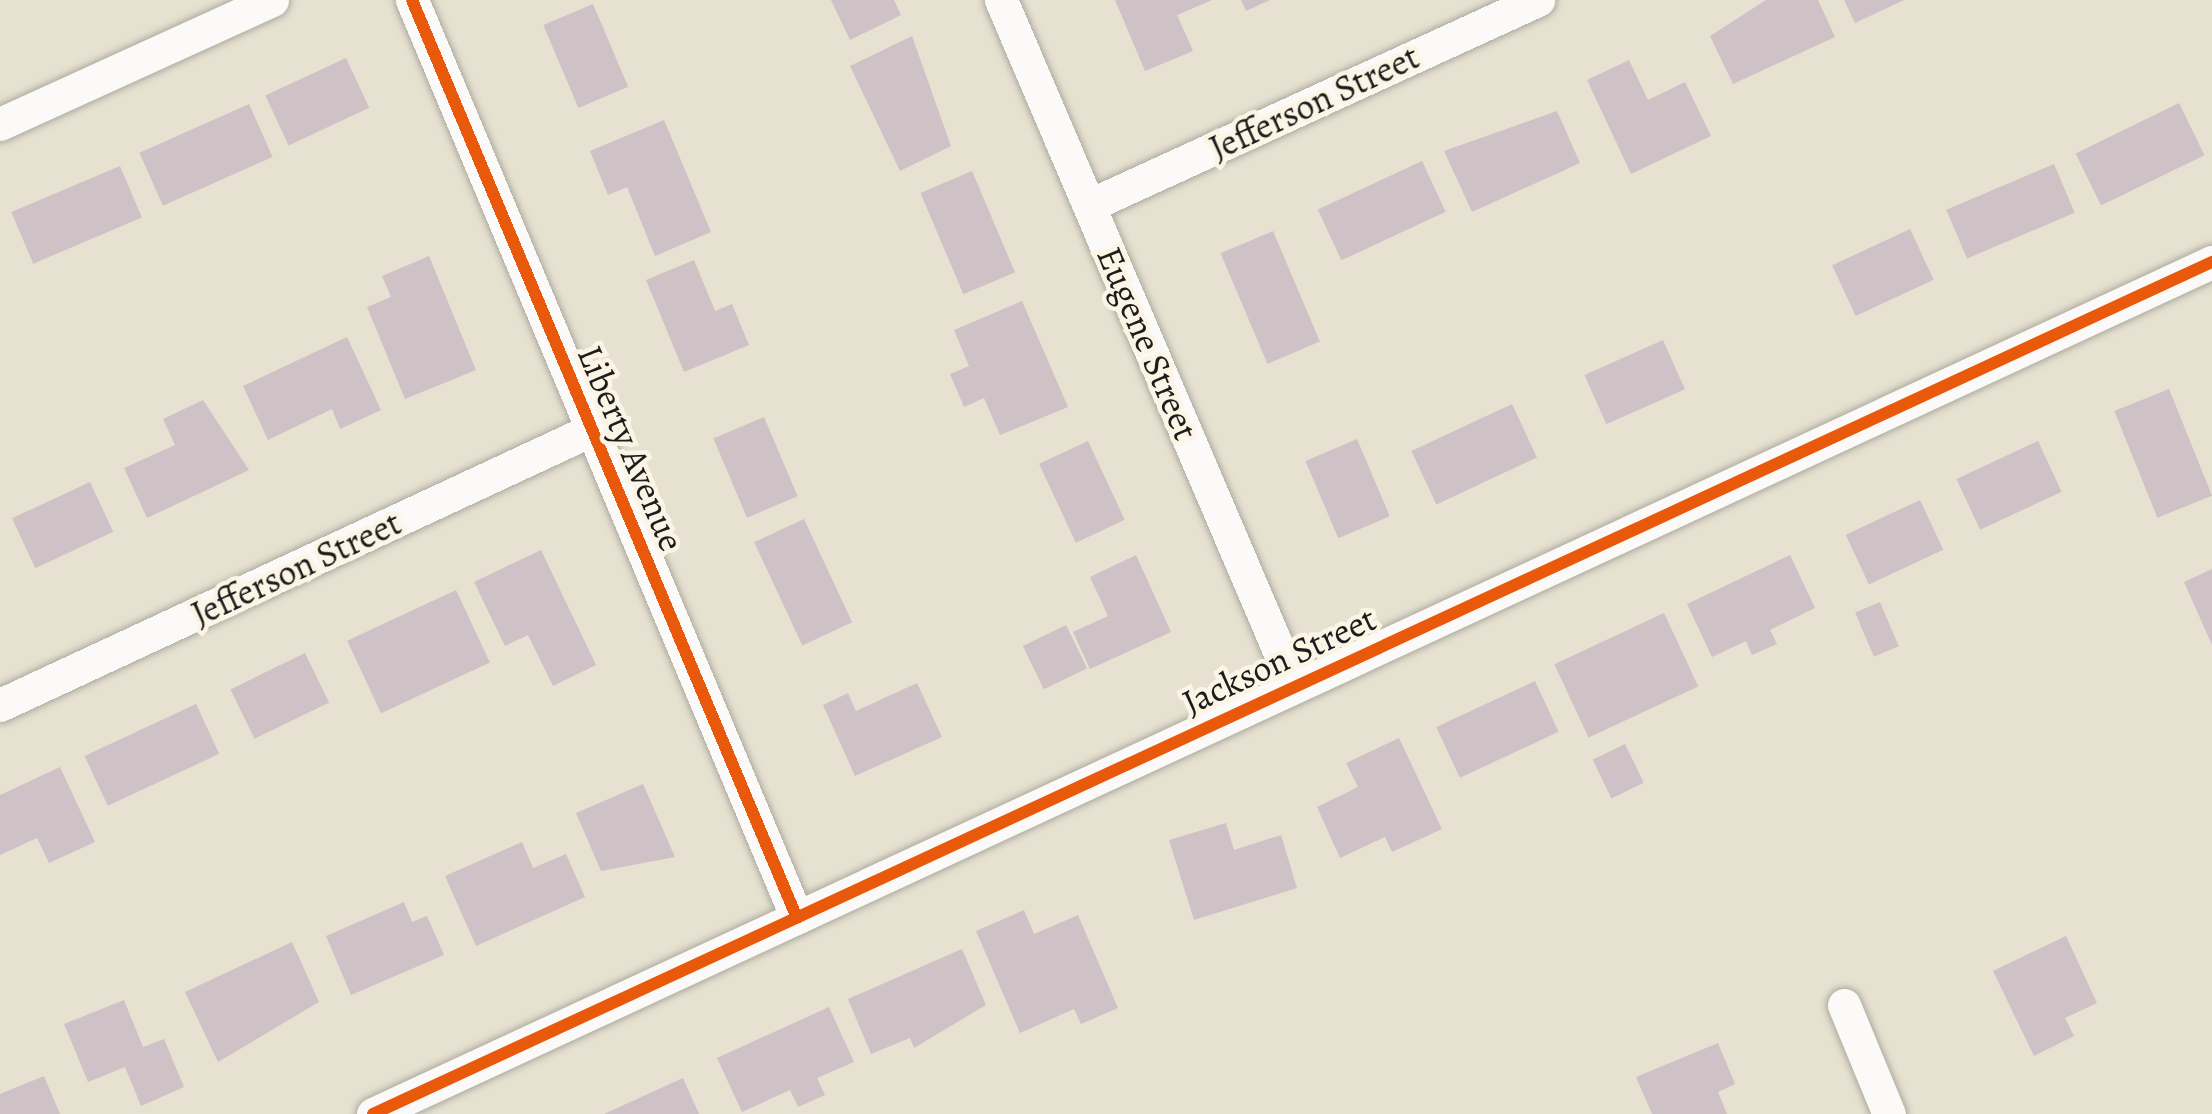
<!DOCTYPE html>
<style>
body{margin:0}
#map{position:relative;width:2212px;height:1114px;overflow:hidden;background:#e6e1d0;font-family:Alegreya,serif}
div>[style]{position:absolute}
.building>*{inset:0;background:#cfc2c7;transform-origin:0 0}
.roads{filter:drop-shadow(0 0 3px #adaba0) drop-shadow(0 0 3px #adaba0)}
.minor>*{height:33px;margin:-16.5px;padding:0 16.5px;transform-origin:16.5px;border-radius:16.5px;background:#fbfaf8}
.cycleway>*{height:12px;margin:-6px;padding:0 6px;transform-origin:6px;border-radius:6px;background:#e8590c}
span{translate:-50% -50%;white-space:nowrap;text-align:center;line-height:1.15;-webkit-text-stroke:9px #fcf5e5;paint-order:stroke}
.street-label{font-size:36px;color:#1c1c1c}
</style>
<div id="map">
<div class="building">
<div style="clip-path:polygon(831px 0,894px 0,901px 15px,850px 40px)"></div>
<div style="clip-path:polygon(1115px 0,1212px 0,1177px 15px,1193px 51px,1145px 71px)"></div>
<div style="clip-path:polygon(1241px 0,1270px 0,1246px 11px)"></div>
<div style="clip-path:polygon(1766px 0,1818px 0,1835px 37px,1733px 84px,1710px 36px)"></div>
<div style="clip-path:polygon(1844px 0,1904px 0,1855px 23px)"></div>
<div style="left:593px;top:4px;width:90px;height:54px;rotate:67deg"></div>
<div style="clip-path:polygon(912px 36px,951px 146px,900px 171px,850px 66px)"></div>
<div style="left:346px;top:58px;width:55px;height:89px;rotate:65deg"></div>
<div style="clip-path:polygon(1629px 60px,1648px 100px,1685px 82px,1711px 136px,1631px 174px,1587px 80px)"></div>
<div style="left:2179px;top:103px;width:58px;height:115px;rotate:64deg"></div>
<div style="left:249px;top:104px;width:58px;height:120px;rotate:66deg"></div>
<div style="clip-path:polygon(1557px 111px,1580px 163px,1472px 212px,1444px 151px)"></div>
<div style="clip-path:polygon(664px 120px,711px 232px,655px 256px,627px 187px,608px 195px,590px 151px)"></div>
<div style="left:1422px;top:161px;width:56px;height:115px;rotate:65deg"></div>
<div style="left:2054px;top:164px;width:53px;height:117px;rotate:67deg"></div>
<div style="left:120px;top:166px;width:56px;height:118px;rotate:67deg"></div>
<div style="left:972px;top:171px;width:110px;height:56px;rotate:67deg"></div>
<div style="left:1910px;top:229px;width:56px;height:86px;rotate:65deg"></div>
<div style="left:1273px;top:231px;width:120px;height:57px;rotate:67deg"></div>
<div style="clip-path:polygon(429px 256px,476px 370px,405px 399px,367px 307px,391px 297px,382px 276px)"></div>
<div style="clip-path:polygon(694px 260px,715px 311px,732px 304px,749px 345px,684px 372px,646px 280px)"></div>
<div style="clip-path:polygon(1022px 301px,1068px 407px,1000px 435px,984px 398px,964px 407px,950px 374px,969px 366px,954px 330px)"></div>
<div style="clip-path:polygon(347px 337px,381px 410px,340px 429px,332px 409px,268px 440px,243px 386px)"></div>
<div style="left:1663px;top:340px;width:54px;height:86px;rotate:66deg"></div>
<div style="left:2169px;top:389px;width:115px;height:59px;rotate:68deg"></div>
<div style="clip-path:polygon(203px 400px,249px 470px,147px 518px,124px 468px,175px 445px,163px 419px)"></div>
<div style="left:1512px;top:404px;width:59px;height:111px;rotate:65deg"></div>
<div style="left:764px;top:417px;width:86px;height:55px;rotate:67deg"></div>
<div style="left:1357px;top:439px;width:84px;height:56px;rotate:67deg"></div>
<div style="left:1088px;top:441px;width:87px;height:54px;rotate:65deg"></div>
<div style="left:2038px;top:441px;width:56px;height:90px;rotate:65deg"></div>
<div style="left:90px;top:482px;width:55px;height:86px;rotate:65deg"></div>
<div style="left:1920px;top:500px;width:55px;height:82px;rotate:65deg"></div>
<div style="left:804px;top:519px;width:114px;height:55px;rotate:65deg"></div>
<div style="clip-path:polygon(541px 550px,596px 665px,553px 686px,528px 635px,505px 646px,474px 582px)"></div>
<div style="clip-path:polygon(1136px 555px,1171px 632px,1090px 669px,1073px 632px,1108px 616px,1090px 577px)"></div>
<div style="clip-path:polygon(1790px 555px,1815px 608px,1770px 630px,1777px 644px,1752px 655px,1746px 641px,1712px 657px,1687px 604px)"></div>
<div style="clip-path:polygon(2212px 569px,2212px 645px,2184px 582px)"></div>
<div style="left:456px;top:590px;width:80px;height:120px;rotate:65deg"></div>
<div style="left:1880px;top:602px;width:48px;height:27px;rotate:67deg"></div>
<div style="left:1664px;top:613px;width:81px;height:121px;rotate:65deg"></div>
<div style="left:1066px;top:625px;width:48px;height:48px;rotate:64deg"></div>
<div style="left:305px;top:653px;width:55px;height:83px;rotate:64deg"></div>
<div style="left:1535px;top:681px;width:56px;height:109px;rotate:65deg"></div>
<div style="clip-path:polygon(917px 683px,942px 737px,855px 776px,823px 705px,848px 693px,856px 711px)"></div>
<div style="left:196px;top:704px;width:55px;height:123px;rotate:65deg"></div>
<div style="clip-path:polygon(1399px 738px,1442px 829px,1392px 852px,1385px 837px,1340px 858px,1317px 807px,1358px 787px,1346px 763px)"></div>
<div style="left:1625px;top:744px;width:43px;height:36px;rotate:64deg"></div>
<div style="clip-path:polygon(60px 767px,95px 842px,49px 863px,37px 838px,0 855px,0 795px)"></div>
<div style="clip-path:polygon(643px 784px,675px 857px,601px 871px,576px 813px)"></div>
<div style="clip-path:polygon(1226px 823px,1234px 850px,1281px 835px,1297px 888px,1194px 920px,1169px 840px)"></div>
<div style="clip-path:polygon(522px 842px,533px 868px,566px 854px,585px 897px,476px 946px,445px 876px)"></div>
<div style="clip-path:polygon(404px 902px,412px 922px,427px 916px,444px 955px,351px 995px,326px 936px)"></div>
<div style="clip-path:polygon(1024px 910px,1034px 934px,1078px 915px,1118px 1008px,1081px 1024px,1074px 1009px,1020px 1033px,976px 931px)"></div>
<div style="clip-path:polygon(2066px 936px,2097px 1003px,2065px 1018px,2074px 1036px,2034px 1056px,1993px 971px)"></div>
<div style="clip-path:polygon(292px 942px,319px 1002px,218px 1062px,185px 992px)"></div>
<div style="clip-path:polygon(962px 949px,986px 1005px,914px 1048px,910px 1038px,871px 1054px,848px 999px)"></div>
<div style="clip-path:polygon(124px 1000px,143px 1047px,164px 1039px,184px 1087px,141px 1106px,125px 1067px,88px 1082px,64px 1024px)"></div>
<div style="clip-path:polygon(829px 1007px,854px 1062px,817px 1078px,825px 1095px,798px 1107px,790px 1090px,742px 1112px,717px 1058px)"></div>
<div style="clip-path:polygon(1718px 1043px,1735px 1084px,1718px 1092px,1727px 1114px,1652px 1114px,1636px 1077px)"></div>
<div style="clip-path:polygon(44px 1076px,60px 1114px,0 1114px,0 1094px)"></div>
<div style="clip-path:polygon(683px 1078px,699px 1114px,604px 1114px)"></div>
</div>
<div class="roads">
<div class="minor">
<div style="left:412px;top:0;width:995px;rotate:67.25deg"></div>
<div style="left:1001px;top:0;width:746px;rotate:66.87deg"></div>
<div style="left:0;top:124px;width:299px;rotate:-24.5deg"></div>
<div style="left:1090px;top:205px;width:493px;rotate:-24.6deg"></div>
<div style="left:0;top:705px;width:652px;rotate:-24.95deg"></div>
<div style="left:1844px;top:1005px;width:118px;rotate:67.6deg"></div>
<div style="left:373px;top:1114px;width:2027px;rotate:-24.86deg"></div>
</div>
</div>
<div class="cycleway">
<div style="left:412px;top:0;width:995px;rotate:67.25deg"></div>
<div style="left:373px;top:1114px;width:2027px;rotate:-24.86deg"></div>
</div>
<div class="street-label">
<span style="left:1314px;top:102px;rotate:-25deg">Jefferson Street</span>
<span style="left:1148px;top:343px;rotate:67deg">Eugene Street</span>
<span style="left:631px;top:448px;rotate:67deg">Liberty Avenue</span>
<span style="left:296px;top:568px;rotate:-25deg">Jefferson Street</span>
<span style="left:1279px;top:660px;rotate:-25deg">Jackson Street</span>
</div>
</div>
